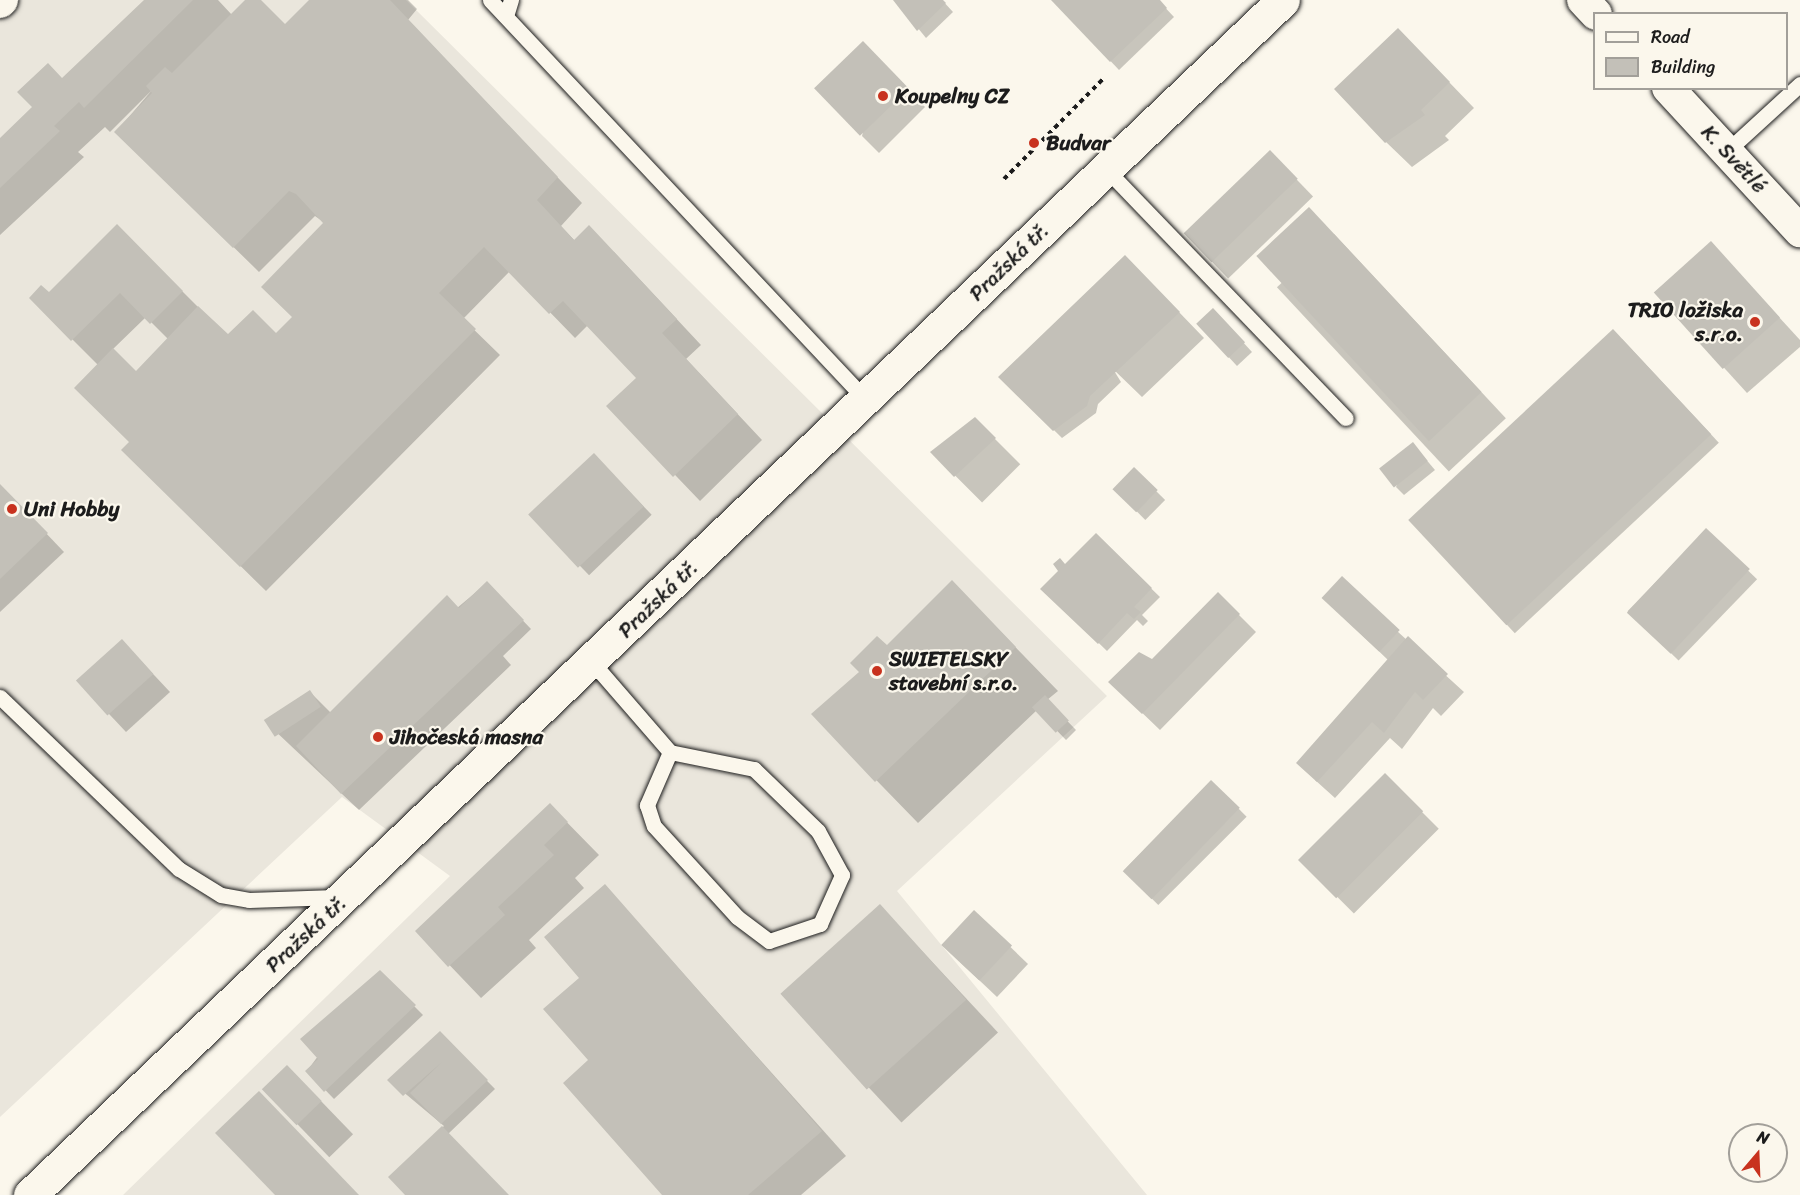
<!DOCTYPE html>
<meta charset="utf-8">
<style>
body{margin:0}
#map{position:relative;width:1800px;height:1195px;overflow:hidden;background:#fbf7ec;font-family:Sriracha,sans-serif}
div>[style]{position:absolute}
.built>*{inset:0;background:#eae6dc}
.shadow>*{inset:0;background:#0003;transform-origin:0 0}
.building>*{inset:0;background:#c3c0b8;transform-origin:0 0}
.path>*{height:4px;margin-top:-2px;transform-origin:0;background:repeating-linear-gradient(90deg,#1c1c1c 0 4.5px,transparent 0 9px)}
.roads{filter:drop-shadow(0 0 2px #1c1c1c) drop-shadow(0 0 2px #1c1c1c)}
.lane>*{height:15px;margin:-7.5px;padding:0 7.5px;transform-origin:7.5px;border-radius:7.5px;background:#fbf7ec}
.street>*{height:32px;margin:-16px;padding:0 16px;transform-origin:16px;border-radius:16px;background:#fbf7ec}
.secondary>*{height:33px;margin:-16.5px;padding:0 16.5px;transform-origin:16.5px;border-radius:16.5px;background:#fbf7ec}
.dots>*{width:16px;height:16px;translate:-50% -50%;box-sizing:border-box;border:3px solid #fbf7ec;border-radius:50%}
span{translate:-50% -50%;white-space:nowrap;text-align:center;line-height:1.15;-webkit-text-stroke:4.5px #fbf7ec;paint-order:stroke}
.poi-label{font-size:21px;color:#1c1c1c;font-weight:700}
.left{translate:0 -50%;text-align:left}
.right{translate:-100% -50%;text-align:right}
.street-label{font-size:21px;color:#1c1c1c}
.legend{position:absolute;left:1593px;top:12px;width:195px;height:78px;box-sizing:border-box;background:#fbf7ec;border:2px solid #a29f99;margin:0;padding:8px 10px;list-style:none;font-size:18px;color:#1c1c1c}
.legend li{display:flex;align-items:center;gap:12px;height:30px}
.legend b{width:30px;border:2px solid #a29f99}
.north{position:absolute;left:1728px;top:1123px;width:60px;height:60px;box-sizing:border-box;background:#fbf7ec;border:2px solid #a29f99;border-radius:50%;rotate:19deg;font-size:16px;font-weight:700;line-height:24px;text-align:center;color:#1c1c1c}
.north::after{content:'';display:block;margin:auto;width:21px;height:27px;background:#c8321e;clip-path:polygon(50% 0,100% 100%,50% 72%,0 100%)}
</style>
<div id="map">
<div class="built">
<div style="clip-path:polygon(0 0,406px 0,1107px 696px,897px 891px,1147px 1195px,123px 1195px,450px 876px,342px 797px,0 1117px)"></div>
</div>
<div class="shadow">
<div style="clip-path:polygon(evenodd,145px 0,218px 0,232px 15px,247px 0,259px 0,285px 26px,311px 0,408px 0,417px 9px,408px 20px,582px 203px,561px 226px,575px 241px,614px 252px,701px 345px,686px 359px,762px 440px,700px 501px,609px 406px,638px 378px,588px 325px,575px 338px,510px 271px,463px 319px,500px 355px,266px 591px,123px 450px,131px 442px,98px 365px,31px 298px,49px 294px,117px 226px,228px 337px,276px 335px,294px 317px,325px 223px,315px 216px,259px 272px,116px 132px,152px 90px,110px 132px,105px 127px,78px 152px,84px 157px,0 235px,0 140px,145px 0,146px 317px,168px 339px,136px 373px,112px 350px,146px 317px)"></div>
<div style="clip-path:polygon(895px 0,942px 0,953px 12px,926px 38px)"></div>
<div style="clip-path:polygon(1053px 0,1158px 0,1174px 17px,1119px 70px)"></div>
<div style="clip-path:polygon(1423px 55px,1474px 108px,1445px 136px,1449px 140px,1412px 167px,1386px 142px)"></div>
<div style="clip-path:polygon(880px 60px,925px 107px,879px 153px,862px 136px)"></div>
<div style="left:1270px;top:152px;width:62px;height:118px;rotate:46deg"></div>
<div style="left:1334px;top:234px;width:252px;height:78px;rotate:47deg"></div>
<div style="clip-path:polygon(1711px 243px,1800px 340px,1800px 347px,1747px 393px,1655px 292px)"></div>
<div style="clip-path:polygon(1150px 282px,1204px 338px,1142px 397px,1113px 369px,1121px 382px,1098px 404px,1096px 413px,1062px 438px,1000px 377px)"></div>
<div style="clip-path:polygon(1221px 318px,1252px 352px,1237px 366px,1198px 324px)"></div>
<div style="left:1622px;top:339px;width:142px;height:279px;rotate:47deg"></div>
<div style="left:975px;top:419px;width:64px;height:54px;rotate:45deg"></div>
<div style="clip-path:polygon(1413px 444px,1435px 470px,1404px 495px,1396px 487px)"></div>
<div style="left:594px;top:455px;width:83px;height:87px;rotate:46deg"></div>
<div style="left:1134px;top:469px;width:44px;height:28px;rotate:45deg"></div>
<div style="clip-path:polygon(0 485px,64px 552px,0 612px)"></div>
<div style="left:1706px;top:530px;width:71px;height:113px;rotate:44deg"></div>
<div style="clip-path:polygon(1096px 535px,1160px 597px,1142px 615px,1148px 621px,1143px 626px,1137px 620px,1107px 651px,1043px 589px)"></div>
<div style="clip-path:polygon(487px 583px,531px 629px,503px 656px,511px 665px,359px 810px,272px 728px,310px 692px,331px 713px)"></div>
<div style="clip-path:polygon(1218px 594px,1256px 632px,1160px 730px,1110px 682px,1152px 661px)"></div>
<div style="clip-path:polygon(1341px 615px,1397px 631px,1464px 692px,1441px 716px,1433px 708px,1402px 749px,1390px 738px,1335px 798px,1315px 780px,1388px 660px)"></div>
<div style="clip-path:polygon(996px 627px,1058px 691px,1047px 700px,1076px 730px,1066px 740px,1037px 710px,918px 823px,814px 716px,887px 647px)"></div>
<div style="clip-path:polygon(139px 659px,170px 692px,126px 732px,79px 682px)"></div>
<div style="left:1385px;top:775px;width:76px;height:120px;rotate:45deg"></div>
<div style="left:1212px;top:782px;width:49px;height:125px;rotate:45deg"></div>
<div style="clip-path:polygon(550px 805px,599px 855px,575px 878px,584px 888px,529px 940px,536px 948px,481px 998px,417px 931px)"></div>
<div style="clip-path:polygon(605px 886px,846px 1156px,801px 1195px,664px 1195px,582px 979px)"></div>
<div style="left:880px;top:906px;width:173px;height:132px;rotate:47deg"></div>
<div style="clip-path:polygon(974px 912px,1028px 964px,997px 997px,960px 962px)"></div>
<div style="clip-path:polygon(380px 972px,423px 1015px,334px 1099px,307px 1071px)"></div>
<div style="clip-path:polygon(440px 1033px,495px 1089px,448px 1134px,508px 1195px,408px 1195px,391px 1177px,444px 1126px,389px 1080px)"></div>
<div style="left:319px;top:1099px;width:49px;height:33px;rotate:46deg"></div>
</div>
<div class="building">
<div style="clip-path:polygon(144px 0,193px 0,84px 108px,79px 102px,54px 126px,60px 131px,0 188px,0 138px,32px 107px,17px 92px,48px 63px,62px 78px)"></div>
<div style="clip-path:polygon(245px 0,261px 0,285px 24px,309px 0,390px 0,558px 177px,537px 200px,574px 240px,589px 225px,677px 319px,662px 333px,738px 414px,673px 477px,606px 406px,636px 378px,563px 301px,549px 314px,484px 247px,439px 293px,476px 329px,240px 567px,121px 450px,129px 442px,74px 388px,113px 348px,136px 371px,198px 306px,228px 334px,253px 310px,276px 333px,292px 317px,261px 287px,323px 223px,296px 194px,289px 191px,233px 248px,114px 132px,152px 93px,146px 86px,165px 67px,172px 73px)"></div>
<div style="clip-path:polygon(893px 0,943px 0,946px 3px,917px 31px)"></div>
<div style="clip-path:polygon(1051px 0,1160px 0,1167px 8px,1110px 62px)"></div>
<div style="clip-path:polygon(1398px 28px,1450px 82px,1421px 110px,1425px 115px,1385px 143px,1334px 89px)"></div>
<div style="left:863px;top:41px;width:66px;height:68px;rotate:46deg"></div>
<div style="left:1270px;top:150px;width:40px;height:120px;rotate:46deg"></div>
<div style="left:1309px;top:207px;width:253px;height:72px;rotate:47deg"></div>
<div style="clip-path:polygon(117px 224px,183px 291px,150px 324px,120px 293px,71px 341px,29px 298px,41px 285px,49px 292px)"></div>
<div style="left:1711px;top:241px;width:103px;height:77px;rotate:48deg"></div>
<div style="clip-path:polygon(1125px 255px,1180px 312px,1090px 396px,1087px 406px,1053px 431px,998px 377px)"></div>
<div style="left:1213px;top:308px;width:47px;height:23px;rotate:47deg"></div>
<div style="left:1613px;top:329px;width:144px;height:280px;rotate:47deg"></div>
<div style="clip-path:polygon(975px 417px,996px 438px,954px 477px,930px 452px)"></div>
<div style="left:1413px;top:442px;width:24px;height:43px;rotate:52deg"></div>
<div style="left:594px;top:453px;width:73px;height:90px;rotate:47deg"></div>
<div style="left:1134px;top:467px;width:33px;height:31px;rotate:44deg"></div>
<div style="clip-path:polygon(0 484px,48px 533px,0 579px)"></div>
<div style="left:1706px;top:528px;width:60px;height:116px;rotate:43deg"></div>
<div style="clip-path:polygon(1096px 533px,1152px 588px,1134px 607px,1141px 612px,1134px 619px,1127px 613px,1098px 644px,1040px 589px,1058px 571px,1053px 564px,1060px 558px,1065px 564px)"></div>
<div style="left:1342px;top:576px;width:79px;height:30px;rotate:43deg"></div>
<div style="clip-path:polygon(952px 580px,1016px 647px,875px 782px,811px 714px,859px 672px,850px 663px,877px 636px,887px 645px)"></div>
<div style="clip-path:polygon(487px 581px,524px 620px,341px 794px,296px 746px,447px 595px,459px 608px)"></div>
<div style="clip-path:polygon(1218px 592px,1240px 614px,1142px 714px,1108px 682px,1139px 652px,1152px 659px)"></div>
<div style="clip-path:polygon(1408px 636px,1448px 674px,1423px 700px,1415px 692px,1384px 733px,1372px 722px,1317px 782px,1296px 763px)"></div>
<div style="left:122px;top:639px;width:47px;height:62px;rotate:48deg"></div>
<div style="left:310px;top:690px;width:20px;height:55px;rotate:57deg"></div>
<div style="left:1045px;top:695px;width:35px;height:18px;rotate:47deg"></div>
<div style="left:1385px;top:773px;width:54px;height:123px;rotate:45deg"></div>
<div style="left:1211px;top:780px;width:40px;height:127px;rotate:44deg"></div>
<div style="clip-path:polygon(550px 803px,568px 822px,544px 845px,554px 855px,498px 907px,505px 915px,448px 967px,415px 931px)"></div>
<div style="clip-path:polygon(605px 884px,822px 1131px,748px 1195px,662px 1195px,563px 1083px,588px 1060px,543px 1009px,579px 978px,544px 937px)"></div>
<div style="left:880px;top:904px;width:129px;height:134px;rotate:48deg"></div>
<div style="left:974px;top:910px;width:52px;height:48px;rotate:43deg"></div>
<div style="clip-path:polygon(380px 970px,416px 1005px,324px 1092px,305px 1071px,318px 1059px,300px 1039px)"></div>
<div style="clip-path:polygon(440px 1031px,488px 1080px,441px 1124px,410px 1093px,442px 1062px,403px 1096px,387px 1080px)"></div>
<div style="left:287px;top:1065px;width:50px;height:35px;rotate:46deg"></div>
<div style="clip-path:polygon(259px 1091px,359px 1195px,275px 1195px,215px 1133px)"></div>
<div style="clip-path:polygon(442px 1126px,509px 1195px,405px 1195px,388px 1177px)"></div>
</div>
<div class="path">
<div style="left:1004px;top:179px;width:142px;rotate:-45.3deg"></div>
</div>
<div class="roads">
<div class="lane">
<div style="left:490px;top:0;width:549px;rotate:46.77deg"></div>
<div style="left:506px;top:16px;width:17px;rotate:-73deg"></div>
<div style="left:1727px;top:151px;width:99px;rotate:-42.5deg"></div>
<div style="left:1105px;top:168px;width:347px;rotate:46.1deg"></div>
<div style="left:592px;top:662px;width:119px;rotate:49.1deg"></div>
<div style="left:670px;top:752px;width:58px;rotate:113.5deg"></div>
<div style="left:647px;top:805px;width:22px;rotate:72deg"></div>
<div style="left:654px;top:826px;width:123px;rotate:47.6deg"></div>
<div style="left:737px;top:917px;width:40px;rotate:37deg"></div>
<div style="left:769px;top:941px;width:54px;rotate:-18.4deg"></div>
<div style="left:820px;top:924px;width:54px;rotate:-65.8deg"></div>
<div style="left:842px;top:875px;width:50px;rotate:-118.6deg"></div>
<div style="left:818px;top:831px;width:89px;rotate:-135.9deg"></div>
<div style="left:754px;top:769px;width:86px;rotate:-168.6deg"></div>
<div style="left:0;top:697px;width:248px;rotate:43.9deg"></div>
<div style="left:179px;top:869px;width:49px;rotate:31.8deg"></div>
<div style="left:221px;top:895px;width:28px;rotate:10deg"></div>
<div style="left:249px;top:900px;width:87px;rotate:-2deg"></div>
</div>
<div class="street">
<div style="left:1583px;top:0;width:19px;rotate:47deg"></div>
<div style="left:0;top:2px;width:3px;rotate:-45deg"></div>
<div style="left:1668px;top:88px;width:195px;rotate:47.3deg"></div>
</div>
<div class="secondary">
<div style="left:30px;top:1195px;width:1731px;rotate:-43.64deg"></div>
</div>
</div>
<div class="dots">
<div style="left:883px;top:96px;background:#c8321e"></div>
<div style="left:1034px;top:143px;background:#c8321e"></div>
<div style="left:1755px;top:322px;background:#c8321e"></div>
<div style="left:12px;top:509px;background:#c8321e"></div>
<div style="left:877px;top:671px;background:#c8321e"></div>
<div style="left:378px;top:737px;background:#c8321e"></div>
</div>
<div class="poi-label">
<span class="left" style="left:895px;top:96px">Koupelny CZ</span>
<span class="left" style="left:1046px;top:143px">Budvar</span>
<span class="right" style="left:1743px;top:322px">TRIO ložiska<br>s.r.o.</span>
<span class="left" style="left:24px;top:509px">Uni Hobby</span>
<span class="left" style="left:889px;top:671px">SWIETELSKY<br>stavební s.r.o.</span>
<span class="left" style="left:390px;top:737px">Jihočeská masna</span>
</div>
<div class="street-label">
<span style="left:1734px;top:159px;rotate:47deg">K. Světlé</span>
<span style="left:1009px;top:262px;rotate:-44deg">Pražská tř.</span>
<span style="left:658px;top:599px;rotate:-44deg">Pražská tř.</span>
<span style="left:306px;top:934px;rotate:-43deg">Pražská tř.</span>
</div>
<ul class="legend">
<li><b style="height:8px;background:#fbf7ec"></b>Road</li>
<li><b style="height:16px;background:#c3c0b8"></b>Building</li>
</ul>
<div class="north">N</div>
</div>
